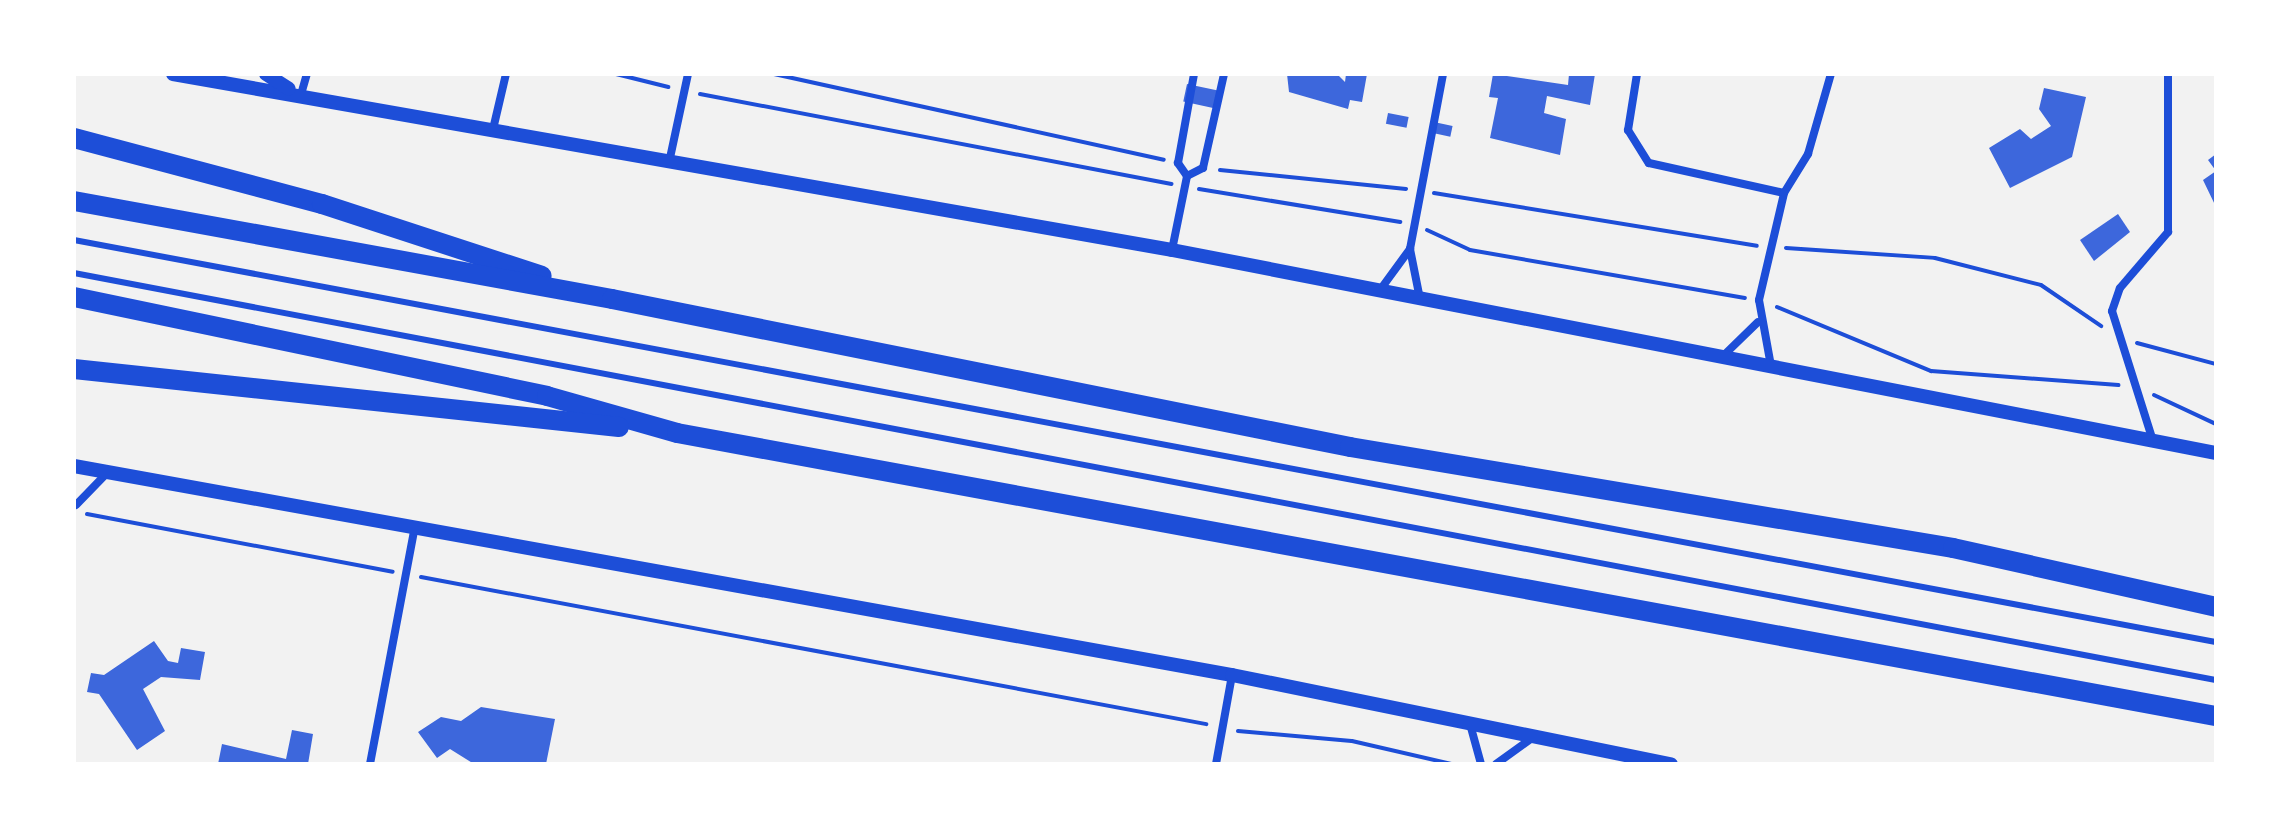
<!DOCTYPE html>
<style>
body{margin:0}
#map{position:relative;width:2290px;height:838px;overflow:hidden;background:#f2f2f2;font-family:"Titillium Web",sans-serif}
div>[style]{position:absolute}
.building>*{inset:0;background:#3d67dc;transform-origin:0 0}
.path>*{height:4px;margin:-2px;padding:0 2px;transform-origin:2px;border-radius:2px;background:#1d4ed8}
.service>*{height:6px;margin:-3px;padding:0 3px;transform-origin:3px;border-radius:3px;background:#1d4ed8}
.minor>*{height:8px;margin:-4px;padding:0 4px;transform-origin:4px;border-radius:4px;background:#1d4ed8}
.tertiary>*{height:14px;margin:-7px;padding:0 7px;transform-origin:7px;border-radius:7px;background:#1d4ed8}
.trunk>*{height:20px;margin:-10px;padding:0 10px;transform-origin:10px;border-radius:10px;background:#1d4ed8}
span{translate:-50% -50%;white-space:nowrap;text-align:center;line-height:1.15;-webkit-text-stroke:8px #fff;paint-order:stroke}
.frame{position:absolute;inset:0;border:76px solid #fff;pointer-events:none}
</style>
<div id="map">
<div class="building">
<div style="clip-path:polygon(1287px 74px,1337px 74px,1345px 82px,1346px 74px,1367px 74px,1362px 102px,1350px 100px,1348px 109px,1289px 92px)"></div>
<div style="clip-path:polygon(1493px 74px,1568px 85px,1569px 74px,1595px 74px,1590px 105px,1547px 96px,1544px 113px,1566px 119px,1560px 155px,1490px 138px,1498px 98px,1489px 97px)"></div>
<div style="left:1187px;top:84px;width:34px;height:18px;rotate:12deg"></div>
<div style="clip-path:polygon(2044px 88px,2086px 97px,2072px 157px,2010px 188px,1989px 148px,2020px 129px,2031px 139px,2051px 126px,2039px 109px)"></div>
<div style="left:1388px;top:113px;width:21px;height:11px;rotate:11deg"></div>
<div style="left:1434px;top:122px;width:19px;height:11px;rotate:12deg"></div>
<div style="clip-path:polygon(2216px 154px,2216px 207px,2203px 180px,2216px 171px,2208px 160px)"></div>
<div style="clip-path:polygon(2118px 214px,2130px 232px,2094px 261px,2080px 240px)"></div>
<div style="clip-path:polygon(154px 641px,168px 661px,178px 663px,181px 648px,205px 652px,200px 680px,161px 677px,143px 689px,165px 731px,137px 750px,99px 694px,87px 692px,91px 673px,104px 675px)"></div>
<div style="clip-path:polygon(481px 707px,555px 719px,546px 764px,474px 764px,450px 749px,437px 758px,418px 732px,441px 717px,461px 721px)"></div>
<div style="clip-path:polygon(292px 730px,313px 734px,308px 764px,218px 764px,222px 744px,286px 759px)"></div>
</div>
<div class="path">
<div style="left:616px;top:74px;width:54px;rotate:14deg"></div>
<div style="left:774px;top:74px;width:399px;rotate:12.4deg"></div>
<div style="left:700px;top:94px;width:480px;rotate:10.8deg"></div>
<div style="left:1220px;top:170px;width:187px;rotate:5.8deg"></div>
<div style="left:1199px;top:189px;width:204px;rotate:9.3deg"></div>
<div style="left:1434px;top:193px;width:327px;rotate:9.3deg"></div>
<div style="left:1427px;top:230px;width:47px;rotate:24.9deg"></div>
<div style="left:1470px;top:250px;width:279px;rotate:9.9deg"></div>
<div style="left:1786px;top:248px;width:149px;rotate:3.8deg"></div>
<div style="left:1935px;top:258px;width:109px;rotate:14.3deg"></div>
<div style="left:2041px;top:285px;width:73px;rotate:34.3deg"></div>
<div style="left:1777px;top:307px;width:167px;rotate:22.6deg"></div>
<div style="left:1931px;top:371px;width:188px;rotate:4.3deg"></div>
<div style="left:2137px;top:343px;width:82px;rotate:14.9deg"></div>
<div style="left:2154px;top:395px;width:68px;rotate:25.1deg"></div>
<div style="left:87px;top:514px;width:311px;rotate:10.7deg"></div>
<div style="left:421px;top:577px;width:799px;rotate:10.61deg"></div>
<div style="left:1238px;top:731px;width:114px;rotate:5deg"></div>
<div style="left:1352px;top:741px;width:103px;rotate:13deg"></div>
</div>
<div class="service">
<div style="left:74px;top:240px;width:2179px;rotate:10.63deg"></div>
<div style="left:74px;top:273px;width:2180px;rotate:10.76deg"></div>
</div>
<div class="minor">
<div style="left:1637px;top:74px;width:57px;rotate:99.1deg"></div>
<div style="left:1628px;top:130px;width:39px;rotate:58deg"></div>
<div style="left:1649px;top:163px;width:138px;rotate:12.5deg"></div>
<div style="left:302px;top:91px;width:18px;rotate:-74deg"></div>
<div style="left:494px;top:125px;width:52px;rotate:-76.8deg"></div>
<div style="left:670px;top:158px;width:86px;rotate:-77.9deg"></div>
<div style="left:1187px;top:176px;width:18px;rotate:-27deg"></div>
<div style="left:1203px;top:168px;width:96px;rotate:-77.4deg"></div>
<div style="left:1410px;top:249px;width:51px;rotate:78.7deg"></div>
<div style="left:1172px;top:250px;width:76px;rotate:-78.5deg"></div>
<div style="left:1187px;top:176px;width:16px;rotate:-125deg"></div>
<div style="left:1178px;top:163px;width:90px;rotate:-79.8deg"></div>
<div style="left:1380px;top:290px;width:51px;rotate:-53.8deg"></div>
<div style="left:1410px;top:249px;width:178px;rotate:-79.3deg"></div>
<div style="left:1722px;top:357px;width:50px;rotate:-44.2deg"></div>
<div style="left:1771px;top:366px;width:67px;rotate:-100.3deg"></div>
<div style="left:1759px;top:300px;width:110px;rotate:-76.8deg"></div>
<div style="left:1784px;top:193px;width:46px;rotate:-58.4deg"></div>
<div style="left:1808px;top:154px;width:83px;rotate:-74deg"></div>
<div style="left:2153px;top:441px;width:136px;rotate:-107.5deg"></div>
<div style="left:2112px;top:311px;width:24px;rotate:-71deg"></div>
<div style="left:2120px;top:288px;width:74px;rotate:-49.4deg"></div>
<div style="left:2168px;top:232px;width:158px;rotate:-90deg"></div>
<div style="left:76px;top:505px;width:46px;rotate:-45.9deg"></div>
<div style="left:1470px;top:724px;width:41px;rotate:74.6deg"></div>
<div style="left:370px;top:764px;width:243px;rotate:-79.3deg"></div>
<div style="left:1216px;top:764px;width:90px;rotate:-79.8deg"></div>
<div style="left:1496px;top:764px;width:44px;rotate:-35.8deg"></div>
</div>
<div class="tertiary">
<div style="left:173px;top:74px;width:1014px;rotate:9.99deg"></div>
<div style="left:1172px;top:250px;width:1064px;rotate:11deg"></div>
<div style="left:266px;top:74px;width:27px;rotate:33deg"></div>
<div style="left:74px;top:466px;width:1177px;rotate:10.23deg"></div>
<div style="left:1232px;top:675px;width:448px;rotate:11.5deg"></div>
</div>
<div class="trunk">
<div style="left:74px;top:138px;width:257px;rotate:14.9deg"></div>
<div style="left:322px;top:204px;width:231px;rotate:18.1deg"></div>
<div style="left:74px;top:201px;width:547px;rotate:10.32deg"></div>
<div style="left:612px;top:299px;width:753px;rotate:11.34deg"></div>
<div style="left:1350px;top:447px;width:611px;rotate:9.51deg"></div>
<div style="left:1953px;top:548px;width:270px;rotate:12.6deg"></div>
<div style="left:74px;top:297px;width:483px;rotate:11.8deg"></div>
<div style="left:547px;top:396px;width:135px;rotate:15.9deg"></div>
<div style="left:677px;top:433px;width:1565px;rotate:10.42deg"></div>
<div style="left:74px;top:369px;width:548px;rotate:6.07deg"></div>
</div>
<div class="frame"></div>
</div>
